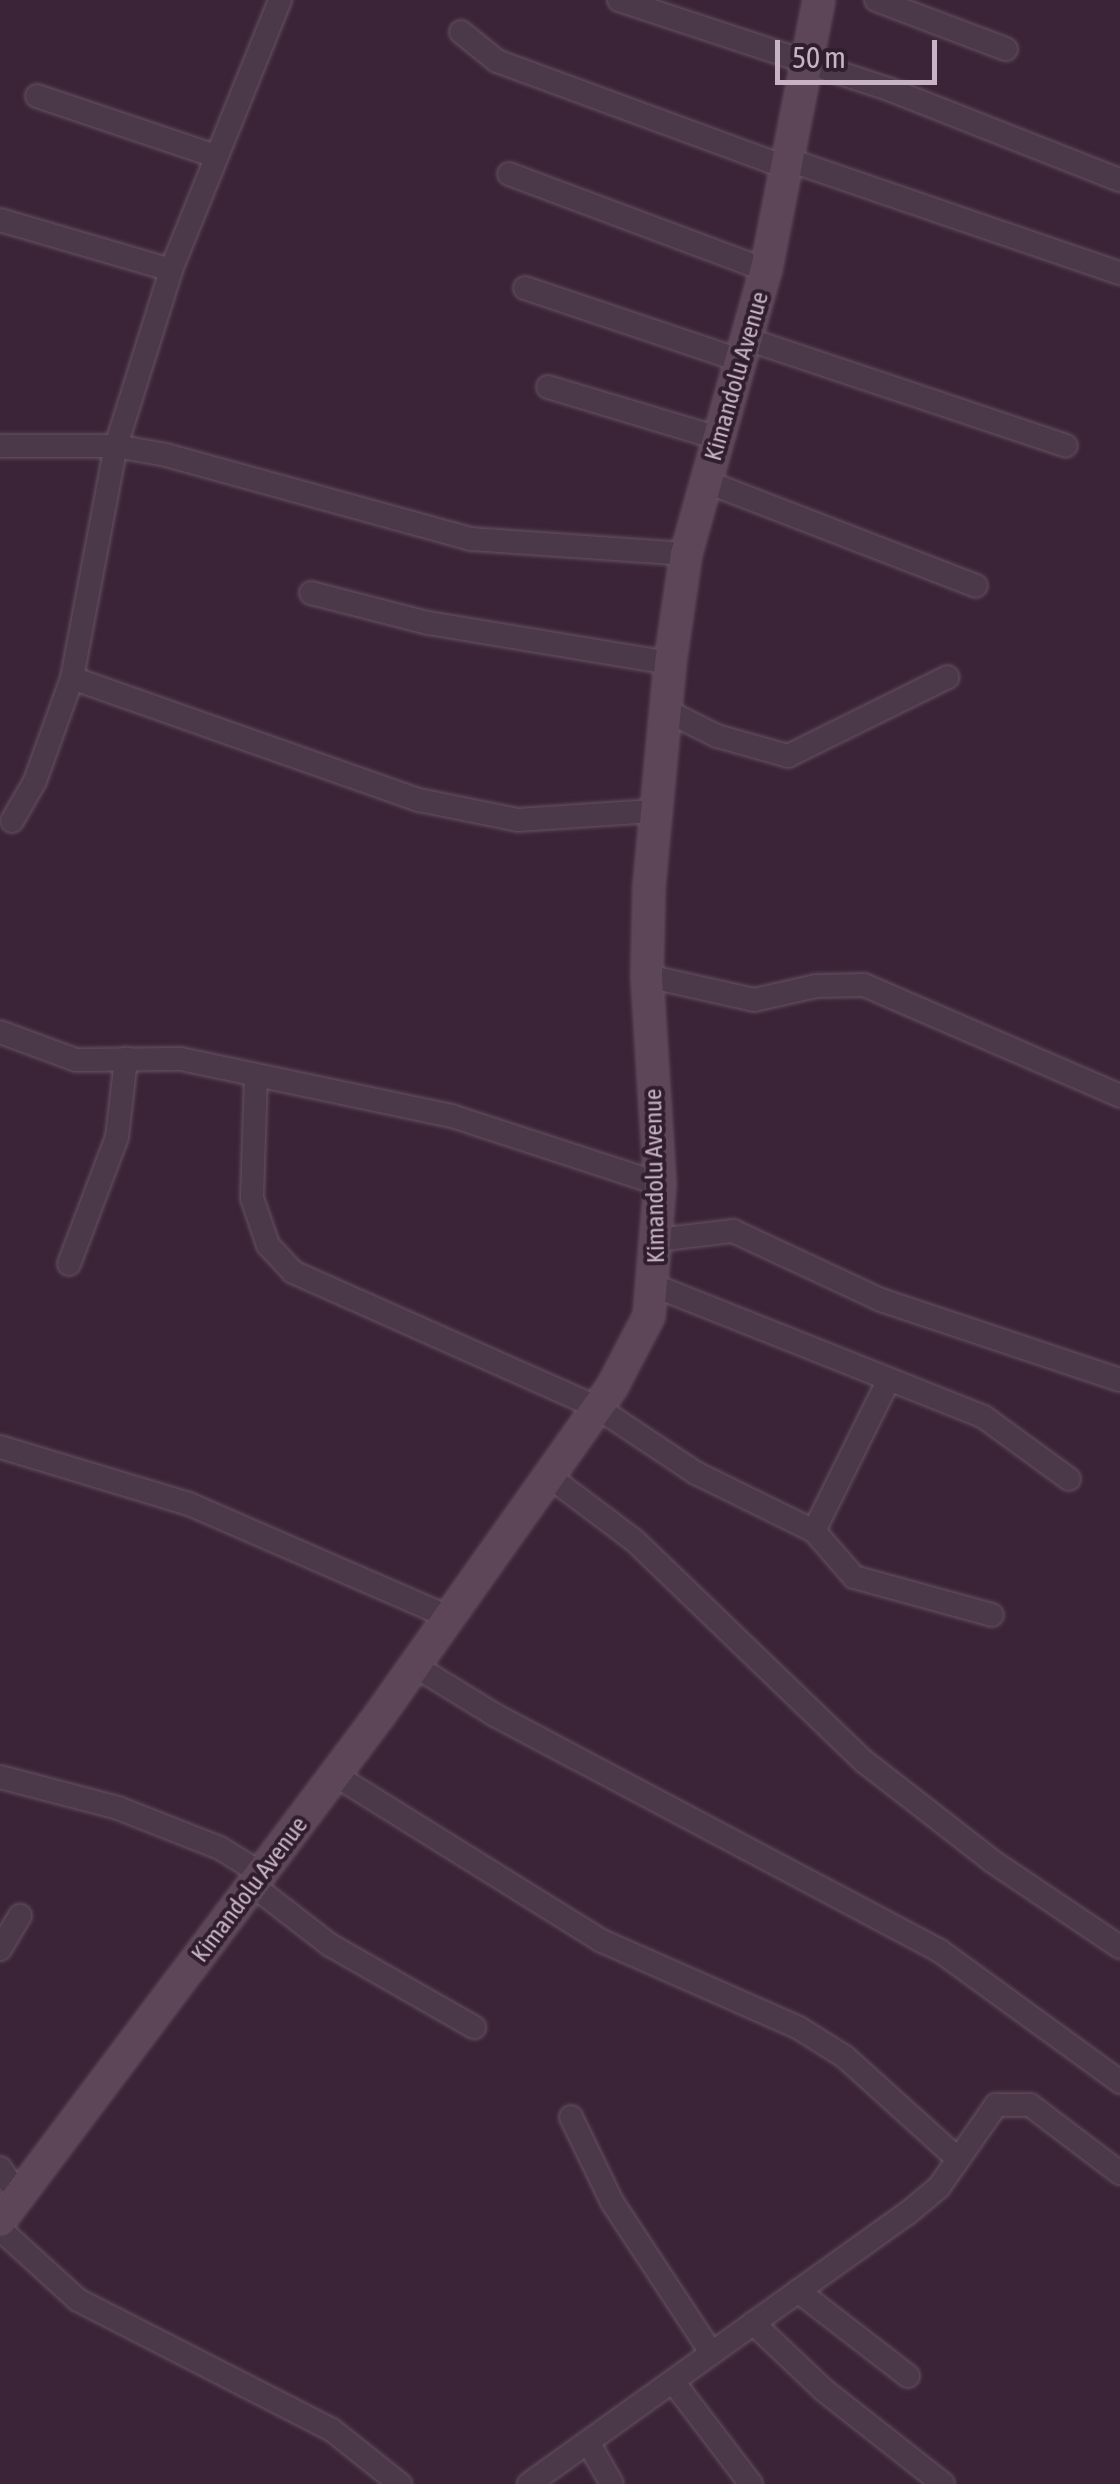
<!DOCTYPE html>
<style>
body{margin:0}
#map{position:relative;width:1120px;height:2484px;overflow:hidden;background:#3b2437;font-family:"Asap Condensed",sans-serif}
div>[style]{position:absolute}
.roads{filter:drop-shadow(0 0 2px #665363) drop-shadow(0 0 2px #665363)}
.street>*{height:22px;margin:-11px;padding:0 11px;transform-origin:11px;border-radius:11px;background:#4b3848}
.secondary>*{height:30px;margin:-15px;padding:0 15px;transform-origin:15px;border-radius:15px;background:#5e4659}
span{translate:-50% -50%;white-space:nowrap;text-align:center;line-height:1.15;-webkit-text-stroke:8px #301d2d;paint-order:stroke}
.street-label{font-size:25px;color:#c7b3c3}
.scale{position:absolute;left:775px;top:40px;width:162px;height:45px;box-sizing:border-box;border:5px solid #c7b3c3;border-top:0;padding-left:12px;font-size:30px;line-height:35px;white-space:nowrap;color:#c7b3c3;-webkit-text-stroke:8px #301d2d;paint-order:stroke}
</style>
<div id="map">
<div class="roads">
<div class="street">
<div style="left:619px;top:0;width:287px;rotate:18.3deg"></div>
<div style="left:891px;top:90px;width:246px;rotate:21.5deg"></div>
<div style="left:876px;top:0;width:139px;rotate:20.7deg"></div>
<div style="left:461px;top:32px;width:46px;rotate:38.9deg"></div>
<div style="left:497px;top:61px;width:312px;rotate:20.2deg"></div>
<div style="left:37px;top:96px;width:188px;rotate:18.6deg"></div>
<div style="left:792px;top:161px;width:347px;rotate:18.9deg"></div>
<div style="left:509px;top:174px;width:274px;rotate:20.5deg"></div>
<div style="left:0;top:220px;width:178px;rotate:16.3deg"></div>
<div style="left:525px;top:288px;width:229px;rotate:18.6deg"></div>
<div style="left:747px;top:339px;width:336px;rotate:18.5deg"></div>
<div style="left:548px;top:387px;width:177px;rotate:16.7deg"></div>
<div style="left:0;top:446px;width:116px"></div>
<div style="left:116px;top:446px;width:51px;rotate:10.2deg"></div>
<div style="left:166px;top:455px;width:316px;rotate:15.4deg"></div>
<div style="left:471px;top:539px;width:216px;rotate:4deg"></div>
<div style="left:707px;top:482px;width:288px;rotate:21.1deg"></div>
<div style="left:311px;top:593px;width:121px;rotate:14.4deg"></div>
<div style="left:428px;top:623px;width:245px;rotate:9.4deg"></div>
<div style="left:72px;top:678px;width:368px;rotate:19.4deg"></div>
<div style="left:419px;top:800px;width:101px;rotate:11.4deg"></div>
<div style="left:518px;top:820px;width:135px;rotate:-3.8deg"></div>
<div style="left:665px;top:710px;width:58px;rotate:26.6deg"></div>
<div style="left:717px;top:736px;width:74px;rotate:15.7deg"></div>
<div style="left:788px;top:756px;width:178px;rotate:-26.3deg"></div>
<div style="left:12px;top:821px;width:46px;rotate:-60.1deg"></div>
<div style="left:35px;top:781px;width:109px;rotate:-70.2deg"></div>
<div style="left:72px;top:678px;width:236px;rotate:-79.3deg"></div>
<div style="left:116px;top:446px;width:184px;rotate:-72.6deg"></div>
<div style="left:171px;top:270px;width:291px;rotate:-68deg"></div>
<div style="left:647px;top:976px;width:110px;rotate:12.6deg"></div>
<div style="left:754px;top:1000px;width:64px;rotate:-12.7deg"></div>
<div style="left:816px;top:986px;width:48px;rotate:-1.2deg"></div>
<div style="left:864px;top:985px;width:279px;rotate:23.4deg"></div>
<div style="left:0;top:1032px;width:81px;rotate:20.2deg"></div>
<div style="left:76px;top:1060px;width:105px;rotate:-0.5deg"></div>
<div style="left:181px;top:1059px;width:277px;rotate:11.9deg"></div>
<div style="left:452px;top:1116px;width:219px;rotate:18.1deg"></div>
<div style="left:256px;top:1076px;width:122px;rotate:91.9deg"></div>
<div style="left:252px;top:1198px;width:50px;rotate:71.2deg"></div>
<div style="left:268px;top:1245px;width:37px;rotate:47deg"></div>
<div style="left:293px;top:1272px;width:334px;rotate:24deg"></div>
<div style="left:598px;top:1408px;width:118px;rotate:33.6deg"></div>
<div style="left:696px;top:1473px;width:131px;rotate:26.2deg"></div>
<div style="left:814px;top:1531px;width:61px;rotate:49deg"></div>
<div style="left:854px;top:1577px;width:143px;rotate:15.4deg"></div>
<div style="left:657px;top:1240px;width:77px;rotate:-6.8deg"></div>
<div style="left:733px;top:1231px;width:163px;rotate:25deg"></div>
<div style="left:881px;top:1300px;width:252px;rotate:18.5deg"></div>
<div style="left:69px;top:1264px;width:136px;rotate:-69.3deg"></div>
<div style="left:117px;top:1137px;width:79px;rotate:-83.4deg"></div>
<div style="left:655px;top:1286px;width:354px;rotate:21.7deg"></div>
<div style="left:984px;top:1417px;width:105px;rotate:36.1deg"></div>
<div style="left:0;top:1447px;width:197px;rotate:16.8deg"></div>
<div style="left:189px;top:1504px;width:283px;rotate:23.5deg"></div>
<div style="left:550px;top:1477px;width:106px;rotate:37deg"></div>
<div style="left:635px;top:1541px;width:319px;rotate:43.9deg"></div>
<div style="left:865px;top:1762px;width:161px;rotate:37.9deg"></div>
<div style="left:992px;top:1861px;width:154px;rotate:33.9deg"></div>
<div style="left:814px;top:1531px;width:169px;rotate:-63.7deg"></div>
<div style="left:415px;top:1666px;width:92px;rotate:31.6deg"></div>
<div style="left:493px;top:1714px;width:506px;rotate:27.93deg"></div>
<div style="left:940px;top:1951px;width:223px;rotate:36deg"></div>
<div style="left:335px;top:1775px;width:314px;rotate:31.9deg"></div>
<div style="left:602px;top:1941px;width:215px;rotate:23.8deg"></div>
<div style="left:799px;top:2028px;width:54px;rotate:32.2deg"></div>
<div style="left:845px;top:2057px;width:152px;rotate:42.1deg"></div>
<div style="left:0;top:1777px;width:122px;rotate:14.7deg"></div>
<div style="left:118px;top:1808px;width:110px;rotate:21.4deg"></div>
<div style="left:220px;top:1848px;width:47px;rotate:32deg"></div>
<div style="left:251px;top:1884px;width:100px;rotate:37.7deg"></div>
<div style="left:330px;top:1945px;width:166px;rotate:29.7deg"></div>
<div style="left:0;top:1949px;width:39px;rotate:-59deg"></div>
<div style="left:571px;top:2117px;width:94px;rotate:64.2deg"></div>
<div style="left:612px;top:2202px;width:180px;rotate:56.6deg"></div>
<div style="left:0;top:2168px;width:37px;rotate:56deg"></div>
<div style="left:0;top:2229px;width:105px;rotate:42.3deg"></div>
<div style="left:78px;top:2300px;width:285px;rotate:27.1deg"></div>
<div style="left:332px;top:2430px;width:87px;rotate:38.5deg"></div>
<div style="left:798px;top:2291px;width:139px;rotate:37.7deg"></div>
<div style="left:753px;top:2323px;width:99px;rotate:43.4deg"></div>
<div style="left:825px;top:2391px;width:150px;rotate:38.2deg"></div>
<div style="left:674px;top:2383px;width:127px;rotate:52.7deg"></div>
<div style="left:588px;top:2442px;width:48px;rotate:60.3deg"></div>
<div style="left:529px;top:2484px;width:466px;rotate:-35.6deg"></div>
<div style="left:908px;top:2213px;width:40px;rotate:-40deg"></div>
<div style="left:939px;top:2187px;width:100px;rotate:-55.2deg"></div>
<div style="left:996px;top:2105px;width:34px"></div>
<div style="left:1030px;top:2105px;width:113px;rotate:37.1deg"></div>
</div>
<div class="secondary">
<div style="left:0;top:2221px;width:631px;rotate:-53.11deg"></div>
<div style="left:379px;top:1716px;width:405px;rotate:-54.7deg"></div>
<div style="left:613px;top:1385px;width:78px;rotate:-62.4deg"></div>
<div style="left:649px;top:1316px;width:132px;rotate:-85.2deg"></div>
<div style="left:660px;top:1184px;width:208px;rotate:-93.6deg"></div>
<div style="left:647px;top:976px;width:89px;rotate:-88.7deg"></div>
<div style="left:649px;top:887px;width:225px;rotate:-84.6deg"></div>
<div style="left:670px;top:663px;width:110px;rotate:-81.6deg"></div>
<div style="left:686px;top:554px;width:295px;rotate:-74.3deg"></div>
<div style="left:766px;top:270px;width:275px;rotate:-78.9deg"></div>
</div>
</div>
<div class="street-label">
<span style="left:736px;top:376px;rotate:-74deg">Kimandolu Avenue</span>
<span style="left:654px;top:1176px;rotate:-91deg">Kimandolu Avenue</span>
<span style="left:249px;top:1889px;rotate:-53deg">Kimandolu Avenue</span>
</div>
<div class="scale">50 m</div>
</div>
